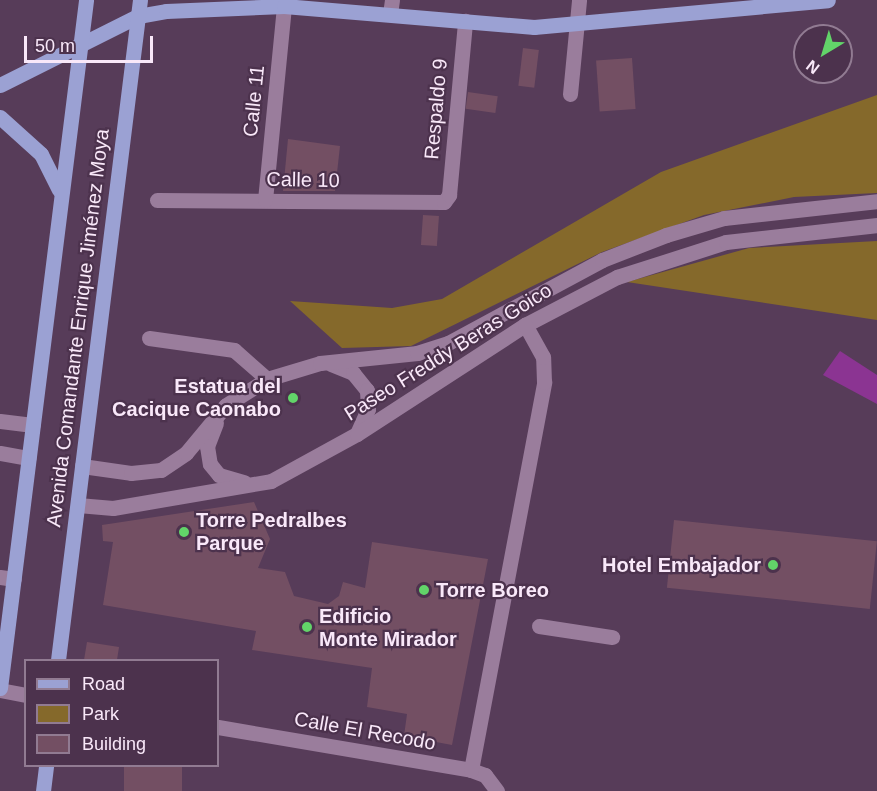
<!DOCTYPE html>
<meta charset="utf-8">
<style>
body{margin:0}
#map{position:relative;width:877px;height:791px;overflow:hidden;background:#573c59;font-family:Helvetica,sans-serif}
div>[style]{position:absolute}
.green>*{inset:0;background:#85692b}
.water>*{inset:0;background:#8b3492}
.building>*{inset:0;background:#734f63;transform-origin:0 0}
.minor>*{height:15px;margin:-7.5px;padding:0 7.5px;transform-origin:7.5px;border-radius:7.5px;background:#9a7d9c}
.major>*{height:15px;margin:-7.5px;padding:0 7.5px;transform-origin:7.5px;border-radius:7.5px;background:#9ba1d3}
.dots>*{width:16px;height:16px;translate:-50% -50%;box-sizing:border-box;border:3px solid #4c324d;border-radius:50%}
span{translate:-50% -50%;white-space:nowrap;text-align:center;line-height:1.15;-webkit-text-stroke:4.5px #4c324d;paint-order:stroke}
.street-label{font-size:20px;color:#f9e8f9}
.poi-label{font-size:20px;color:#f9e8f9;font-weight:700}
.right{translate:-100% -50%;text-align:right}
.left{translate:0 -50%;text-align:left}
.legend{position:absolute;left:24px;top:659px;width:195px;height:108px;box-sizing:border-box;background:#4c324d;border:2px solid #917b92;margin:0;padding:8px 10px;list-style:none;font-size:18px;color:#f9e8f9}
.legend li{display:flex;align-items:center;gap:12px;height:30px}
.legend b{width:30px;border:2px solid #917b92}
.north{position:absolute;left:793px;top:24px;width:60px;height:60px;box-sizing:border-box;background:#4c324d;border:2px solid #917b92;border-radius:50%;rotate:218deg;font-size:16px;font-weight:700;line-height:24px;text-align:center;color:#f9e8f9}
.north::after{content:'';display:block;margin:auto;width:21px;height:27px;background:#62d469;clip-path:polygon(50% 0,100% 100%,50% 72%,0 100%)}
.scale{position:absolute;left:24px;top:36px;width:129px;height:27px;box-sizing:border-box;border:3px solid #f9e8f9;border-top:0;padding-left:8px;font-size:18px;line-height:21px;white-space:nowrap;color:#f9e8f9;-webkit-text-stroke:4px #4c324d;paint-order:stroke}
</style>
<div id="map">
<div class="green">
<div style="clip-path:polygon(877px 95px,877px 193px,794px 197px,704px 215px,602px 252px,411px 346px,342px 348px,290px 301px,392px 308px,442px 299px,661px 172px)"></div>
<div style="clip-path:polygon(877px 241px,877px 320px,627px 282px,749px 248px)"></div>
</div>
<div class="water">
<div style="clip-path:polygon(840px 351px,877px 375px,877px 404px,823px 375px)"></div>
</div>
<div class="building">
<div style="left:523px;top:48px;width:16px;height:38px;rotate:7deg"></div>
<div style="left:632px;top:58px;width:51px;height:36px;rotate:86deg"></div>
<div style="left:468px;top:92px;width:30px;height:17px;rotate:8deg"></div>
<div style="clip-path:polygon(288px 139px,340px 146px,335px 191px,283px 191px)"></div>
<div style="left:423px;top:215px;width:16px;height:30px;rotate:4deg"></div>
<div style="clip-path:polygon(254px 502px,270px 539px,258px 568px,285px 572px,294px 596px,328px 604px,339px 596px,343px 582px,365px 588px,372px 542px,488px 559px,452px 745px,404px 736px,407px 714px,367px 707px,372px 668px,252px 650px,256px 631px,103px 605px,113px 542px,103px 541px,102px 525px)"></div>
<div style="left:674px;top:520px;width:204px;height:68px;rotate:6deg"></div>
<div style="clip-path:polygon(87px 642px,119px 647px,117px 660px,84px 660px)"></div>
<div style="left:124px;top:765px;width:58px;height:26px"></div>
</div>
<div class="minor">
<div style="left:390px;top:14px;width:14px;rotate:-82deg"></div>
<div style="left:570px;top:94px;width:94px;rotate:-84.5deg"></div>
<div style="left:157px;top:200px;width:287px;rotate:0.4deg"></div>
<div style="left:444px;top:202px;width:9px;rotate:-54deg"></div>
<div style="left:449px;top:195px;width:175px;rotate:-84.7deg"></div>
<div style="left:265px;top:200px;width:195px;rotate:-84.4deg"></div>
<div style="left:149px;top:338px;width:86px;rotate:8deg"></div>
<div style="left:234px;top:350px;width:44px;rotate:41.3deg"></div>
<div style="left:331px;top:364px;width:24px;rotate:22deg"></div>
<div style="left:353px;top:373px;width:22px;rotate:51deg"></div>
<div style="left:367px;top:390px;width:19px;rotate:87deg"></div>
<div style="left:368px;top:409px;width:27px;rotate:114deg"></div>
<div style="left:0;top:421px;width:33px;rotate:7deg"></div>
<div style="left:216px;top:423px;width:25px;rotate:111deg"></div>
<div style="left:207px;top:446px;width:18px;rotate:81deg"></div>
<div style="left:210px;top:464px;width:14px;rotate:51deg"></div>
<div style="left:219px;top:475px;width:26px;rotate:16deg"></div>
<div style="left:0;top:453px;width:29px;rotate:10deg"></div>
<div style="left:82px;top:466px;width:49px;rotate:8.1deg"></div>
<div style="left:131px;top:473px;width:30px;rotate:-6deg"></div>
<div style="left:161px;top:470px;width:30px;rotate:-34deg"></div>
<div style="left:186px;top:453px;width:62px;rotate:-50.2deg"></div>
<div style="left:226px;top:405px;width:49px;rotate:-32.4deg"></div>
<div style="left:267px;top:379px;width:55px;rotate:-16.8deg"></div>
<div style="left:320px;top:363px;width:98px;rotate:-5.9deg"></div>
<div style="left:417px;top:353px;width:33px;rotate:-18deg"></div>
<div style="left:448px;top:343px;width:175px;rotate:-28.3deg"></div>
<div style="left:602px;top:260px;width:69px;rotate:-21.3deg"></div>
<div style="left:666px;top:235px;width:60px;rotate:-16.3deg"></div>
<div style="left:724px;top:218px;width:154px;rotate:-6.3deg"></div>
<div style="left:78px;top:505px;width:35px;rotate:5deg"></div>
<div style="left:113px;top:508px;width:160px;rotate:-9.7deg"></div>
<div style="left:271px;top:481px;width:98px;rotate:-28.7deg"></div>
<div style="left:357px;top:434px;width:200px;rotate:-33deg"></div>
<div style="left:525px;top:325px;width:104px;rotate:-27.6deg"></div>
<div style="left:617px;top:277px;width:114px;rotate:-17.8deg"></div>
<div style="left:726px;top:242px;width:152px;rotate:-6.4deg"></div>
<div style="left:0;top:577px;width:14px;rotate:8deg"></div>
<div style="left:539px;top:626px;width:74px;rotate:8.6deg"></div>
<div style="left:0;top:690px;width:26px;rotate:11deg"></div>
<div style="left:218px;top:727px;width:257px;rotate:9.6deg"></div>
<div style="left:471px;top:770px;width:15px;rotate:20deg"></div>
<div style="left:485px;top:775px;width:20px;rotate:53deg"></div>
<div style="left:471px;top:770px;width:395px;rotate:-79.3deg"></div>
<div style="left:544px;top:382px;width:25px;rotate:-92deg"></div>
<div style="left:543px;top:357px;width:37px;rotate:-119deg"></div>
</div>
<div class="major">
<div style="left:0;top:85px;width:154px;rotate:-26.6deg"></div>
<div style="left:138px;top:16px;width:28px;rotate:-10deg"></div>
<div style="left:166px;top:11px;width:118px;rotate:-2.4deg"></div>
<div style="left:284px;top:6px;width:251px;rotate:4.8deg"></div>
<div style="left:534px;top:27px;width:295px;rotate:-5.2deg"></div>
<div style="left:0;top:117px;width:55px;rotate:42.1deg"></div>
<div style="left:41px;top:154px;width:40px;rotate:63.4deg"></div>
<div style="left:58px;top:660px;width:665px;rotate:-82.92deg"></div>
<div style="left:0;top:688px;width:693px;rotate:-82.87deg"></div>
<div style="left:43px;top:791px;width:25px;rotate:-83deg"></div>
</div>
<div class="dots">
<div style="left:293px;top:398px;background:#62d469"></div>
<div style="left:184px;top:532px;background:#62d469"></div>
<div style="left:773px;top:565px;background:#62d469"></div>
<div style="left:424px;top:590px;background:#62d469"></div>
<div style="left:307px;top:627px;background:#62d469"></div>
</div>
<div class="street-label">
<span style="left:254px;top:101px;rotate:-84deg">Calle 11</span>
<span style="left:436px;top:109px;rotate:-85deg">Respaldo 9</span>
<span style="left:303px;top:180px;rotate:1deg">Calle 10</span>
<span style="left:78px;top:328px;rotate:-83deg">Avenida Comandante Enrique Jiménez Moya</span>
<span style="left:448px;top:352px;rotate:-32deg">Paseo Freddy Beras Goico</span>
<span style="left:365px;top:731px;rotate:10deg">Calle El Recodo</span>
</div>
<div class="poi-label">
<span class="right" style="left:281px;top:398px">Estatua del<br>Cacique Caonabo</span>
<span class="left" style="left:196px;top:532px">Torre Pedralbes<br>Parque</span>
<span class="right" style="left:761px;top:565px">Hotel Embajador</span>
<span class="left" style="left:436px;top:590px">Torre Boreo</span>
<span class="left" style="left:319px;top:628px">Edificio<br>Monte Mirador</span>
</div>
<ul class="legend">
<li><b style="height:8px;background:#9ba1d3"></b>Road</li>
<li><b style="height:16px;background:#85692b"></b>Park</li>
<li><b style="height:16px;background:#734f63"></b>Building</li>
</ul>
<div class="north">N</div>
<div class="scale">50 m</div>
</div>
